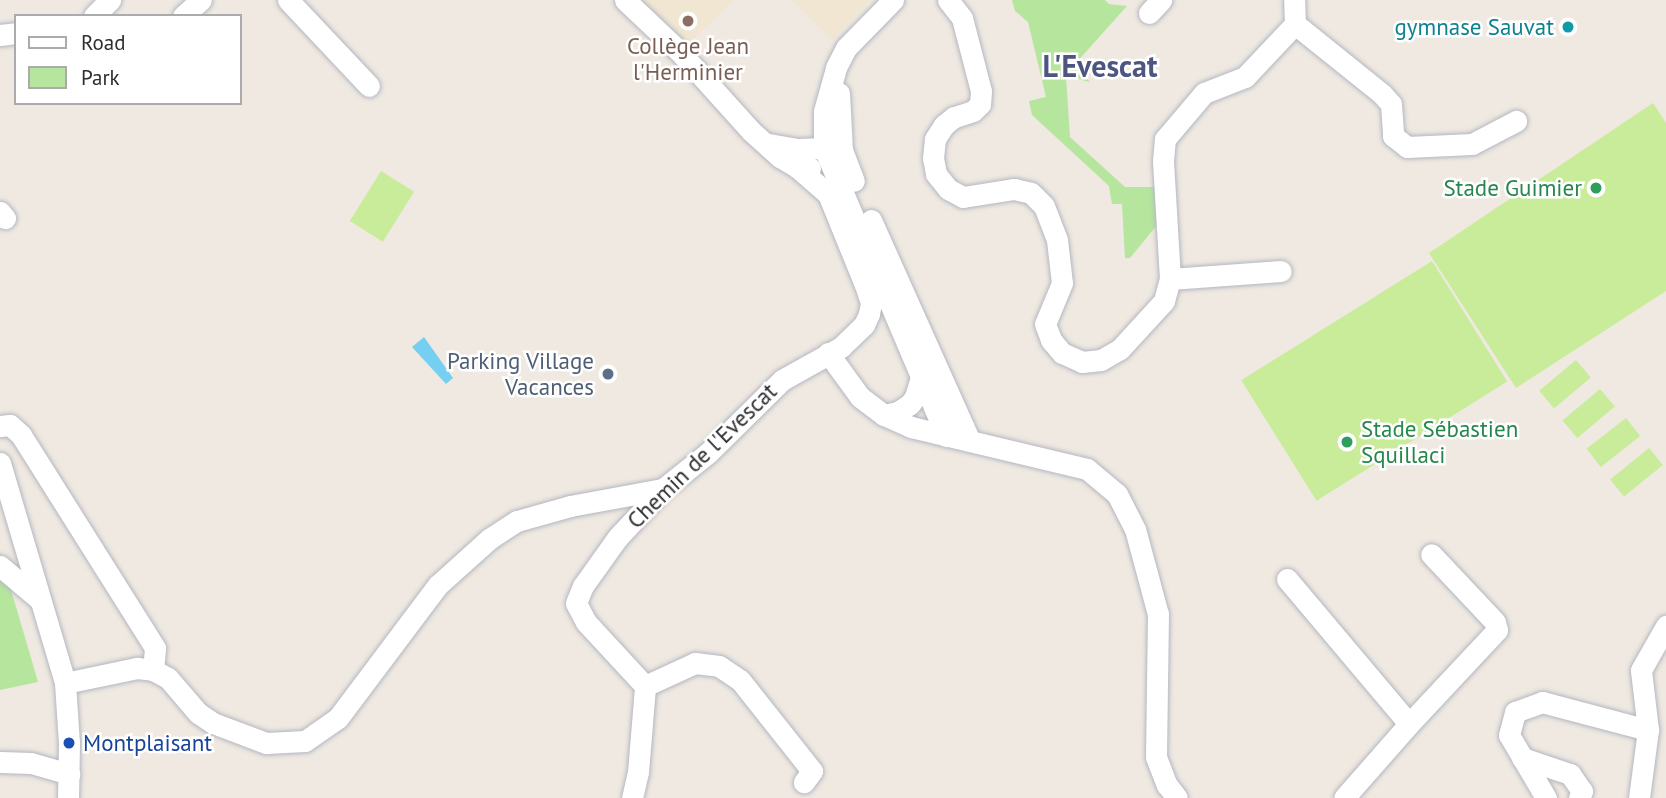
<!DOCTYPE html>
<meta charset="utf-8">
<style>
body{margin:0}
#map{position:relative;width:1666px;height:798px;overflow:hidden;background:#efe9e1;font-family:"PT Sans",sans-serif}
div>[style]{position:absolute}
.education>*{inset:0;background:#f0e6d1}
.green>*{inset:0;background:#b6e59e}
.pitch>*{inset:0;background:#c9ec9a;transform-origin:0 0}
.water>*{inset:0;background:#75cff0}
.roads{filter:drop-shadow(0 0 2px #b4b7c1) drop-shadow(0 0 2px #b4b7c1)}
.minor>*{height:21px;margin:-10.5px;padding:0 10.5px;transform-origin:10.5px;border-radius:10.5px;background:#fff}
.dots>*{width:19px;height:19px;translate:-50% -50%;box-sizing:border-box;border:4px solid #fff;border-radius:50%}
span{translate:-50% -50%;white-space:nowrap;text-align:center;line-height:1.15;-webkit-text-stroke:5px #fff;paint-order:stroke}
.culture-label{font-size:23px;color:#0d838f}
.right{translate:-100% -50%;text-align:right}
.education-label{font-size:23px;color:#785e54}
.leisure-label{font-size:23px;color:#27864d}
.left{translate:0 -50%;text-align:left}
.service-label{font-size:23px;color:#4e5e75}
.street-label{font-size:23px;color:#2e2e2e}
.transit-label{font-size:23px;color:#164399}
.district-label{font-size:30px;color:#4d5680;font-weight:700}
.legend{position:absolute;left:14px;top:14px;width:228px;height:91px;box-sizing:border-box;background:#fff;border:2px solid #ababab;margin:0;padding:9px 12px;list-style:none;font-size:21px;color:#2e2e2e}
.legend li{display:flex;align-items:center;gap:14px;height:35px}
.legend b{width:35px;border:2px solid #ababab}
</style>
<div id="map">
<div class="education">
<div style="clip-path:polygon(641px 0,734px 0,689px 43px)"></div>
<div style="clip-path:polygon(792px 0,870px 0,832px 40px)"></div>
</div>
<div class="green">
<div style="clip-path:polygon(1012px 0,1105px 0,1109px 4px,1127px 6px,1075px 64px,1090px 82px,1066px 76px,1070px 137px,1125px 187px,1155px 187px,1157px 225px,1130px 258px,1125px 258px,1122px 204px,1112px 204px,1109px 186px,1032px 115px,1029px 101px,1046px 97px,1028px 22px,1015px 11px)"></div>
<div style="clip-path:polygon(0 552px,38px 682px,0 690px)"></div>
</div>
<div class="pitch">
<div style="clip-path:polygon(1653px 103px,1666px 123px,1666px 291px,1516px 388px,1429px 253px)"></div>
<div style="left:381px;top:171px;width:39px;height:59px;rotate:32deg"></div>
<div style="left:1432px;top:261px;width:142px;height:225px;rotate:58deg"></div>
<div style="left:1576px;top:360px;width:23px;height:48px;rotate:50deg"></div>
<div style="left:1600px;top:389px;width:23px;height:49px;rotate:50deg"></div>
<div style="left:1626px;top:418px;width:23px;height:50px;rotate:52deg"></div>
<div style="left:1649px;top:448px;width:22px;height:50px;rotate:51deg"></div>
</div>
<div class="water">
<div style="clip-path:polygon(424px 337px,453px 378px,446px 384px,412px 347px)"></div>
</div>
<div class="roads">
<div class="minor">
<div style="left:288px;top:0;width:118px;rotate:46.7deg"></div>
<div style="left:625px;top:0;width:74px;rotate:43.4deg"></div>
<div style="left:679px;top:51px;width:108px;rotate:48deg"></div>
<div style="left:751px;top:131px;width:39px;rotate:42deg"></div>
<div style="left:780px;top:157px;width:21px;rotate:31deg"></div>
<div style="left:798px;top:168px;width:12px"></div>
<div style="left:893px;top:0;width:67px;rotate:134.4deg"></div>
<div style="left:846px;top:48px;width:22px;rotate:117deg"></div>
<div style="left:836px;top:68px;width:45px;rotate:105.6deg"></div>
<div style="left:824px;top:111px;width:37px;rotate:90deg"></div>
<div style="left:824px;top:148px;width:313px;rotate:67deg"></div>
<div style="left:948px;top:0;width:23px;rotate:52deg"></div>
<div style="left:962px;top:18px;width:75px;rotate:75.4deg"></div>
<div style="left:981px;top:91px;width:13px;rotate:94deg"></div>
<div style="left:980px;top:104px;width:10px;rotate:135deg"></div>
<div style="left:973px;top:111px;width:20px;rotate:162deg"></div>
<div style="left:954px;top:117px;width:13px;rotate:141deg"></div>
<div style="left:944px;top:125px;width:17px;rotate:123deg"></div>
<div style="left:935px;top:139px;width:19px;rotate:96deg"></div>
<div style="left:933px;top:158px;width:16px;rotate:79deg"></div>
<div style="left:936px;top:174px;width:19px;rotate:51deg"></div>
<div style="left:948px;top:189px;width:17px;rotate:28deg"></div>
<div style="left:963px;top:197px;width:52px;rotate:-8.9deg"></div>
<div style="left:1014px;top:189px;width:17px;rotate:13deg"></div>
<div style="left:1031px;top:193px;width:18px;rotate:45deg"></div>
<div style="left:1044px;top:206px;width:36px;rotate:69deg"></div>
<div style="left:1057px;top:240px;width:43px;rotate:83.4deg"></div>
<div style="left:1062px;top:283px;width:44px;rotate:112.5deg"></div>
<div style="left:1045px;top:324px;width:17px;rotate:69deg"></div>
<div style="left:1051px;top:340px;width:17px;rotate:50deg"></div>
<div style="left:1062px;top:353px;width:22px;rotate:24deg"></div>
<div style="left:1082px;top:362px;width:19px;rotate:-6deg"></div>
<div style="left:1101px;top:360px;width:22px;rotate:-30deg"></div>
<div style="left:1120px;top:349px;width:65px;rotate:-47.5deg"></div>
<div style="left:1164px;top:301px;width:23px;rotate:-75deg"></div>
<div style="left:1170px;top:279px;width:118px;rotate:-93.4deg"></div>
<div style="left:1163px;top:161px;width:22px;rotate:-85deg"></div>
<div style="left:1165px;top:139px;width:60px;rotate:-49.7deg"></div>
<div style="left:1204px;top:93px;width:44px;rotate:-21.3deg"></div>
<div style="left:1245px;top:77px;width:73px;rotate:-46.7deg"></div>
<div style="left:1295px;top:24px;width:24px;rotate:-92deg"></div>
<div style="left:1149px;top:13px;width:18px;rotate:-47deg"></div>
<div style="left:94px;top:16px;width:23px;rotate:-45deg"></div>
<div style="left:183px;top:16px;width:24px;rotate:-42deg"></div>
<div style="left:1295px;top:24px;width:112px;rotate:38.8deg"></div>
<div style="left:1382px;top:94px;width:13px;rotate:48deg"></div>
<div style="left:1391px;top:104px;width:32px;rotate:86deg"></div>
<div style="left:1393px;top:136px;width:18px;rotate:38deg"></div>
<div style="left:1407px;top:147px;width:65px;rotate:-2.6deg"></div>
<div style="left:1472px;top:144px;width:50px;rotate:-27.6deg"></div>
<div style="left:0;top:35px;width:16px;rotate:-7deg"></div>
<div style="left:839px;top:93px;width:57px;rotate:87deg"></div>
<div style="left:842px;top:150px;width:33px;rotate:69deg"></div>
<div style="left:769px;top:144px;width:29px;rotate:10deg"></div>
<div style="left:798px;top:149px;width:26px;rotate:-2deg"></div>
<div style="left:824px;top:148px;width:13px;rotate:42deg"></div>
<div style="left:0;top:212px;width:8px;rotate:50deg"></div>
<div style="left:871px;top:220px;width:242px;rotate:65.9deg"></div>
<div style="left:1170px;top:279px;width:111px;rotate:-4.1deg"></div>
<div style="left:828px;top:353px;width:54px;rotate:54deg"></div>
<div style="left:860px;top:397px;width:30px;rotate:37deg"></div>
<div style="left:884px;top:415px;width:30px;rotate:24deg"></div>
<div style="left:911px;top:427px;width:181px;rotate:13.4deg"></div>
<div style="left:1087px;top:469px;width:39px;rotate:40deg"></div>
<div style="left:1117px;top:494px;width:39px;rotate:63deg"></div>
<div style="left:1135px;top:529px;width:88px;rotate:74.9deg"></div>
<div style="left:1158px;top:614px;width:143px;rotate:90.8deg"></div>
<div style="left:1156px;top:757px;width:30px;rotate:69deg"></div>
<div style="left:1167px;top:785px;width:16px;rotate:52deg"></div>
<div style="left:884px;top:415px;width:14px;rotate:-12deg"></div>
<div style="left:898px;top:412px;width:14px;rotate:-34deg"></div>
<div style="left:910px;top:404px;width:9px;rotate:-54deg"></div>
<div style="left:915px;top:397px;width:24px;rotate:-73deg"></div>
<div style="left:0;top:426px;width:10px;rotate:-6deg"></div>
<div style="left:10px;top:425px;width:15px;rotate:42deg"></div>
<div style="left:21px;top:435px;width:252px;rotate:57.8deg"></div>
<div style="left:155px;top:648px;width:22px;rotate:95deg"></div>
<div style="left:0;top:463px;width:229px;rotate:73.5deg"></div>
<div style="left:65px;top:683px;width:60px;rotate:86.2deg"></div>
<div style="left:69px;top:743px;width:55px;rotate:91deg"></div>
<div style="left:0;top:566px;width:51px;rotate:40.2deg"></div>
<div style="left:1287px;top:579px;width:189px;rotate:49.9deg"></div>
<div style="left:1409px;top:724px;width:98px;rotate:131.3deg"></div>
<div style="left:65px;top:683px;width:74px;rotate:-11.8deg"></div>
<div style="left:137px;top:668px;width:16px;rotate:7deg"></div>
<div style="left:153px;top:670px;width:17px;rotate:28deg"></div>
<div style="left:168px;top:678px;width:46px;rotate:49.4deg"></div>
<div style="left:198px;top:713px;width:18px;rotate:34deg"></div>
<div style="left:213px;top:723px;width:57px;rotate:20.7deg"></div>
<div style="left:266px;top:743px;width:39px;rotate:-3deg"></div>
<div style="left:305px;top:741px;width:40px;rotate:-34.9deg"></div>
<div style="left:338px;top:718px;width:166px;rotate:-53.1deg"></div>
<div style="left:438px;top:585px;width:69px;rotate:-42deg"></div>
<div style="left:489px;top:539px;width:33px;rotate:-33deg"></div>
<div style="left:517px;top:521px;width:55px;rotate:-15.8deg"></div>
<div style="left:570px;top:506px;width:95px;rotate:-10.4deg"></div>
<div style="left:645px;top:686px;width:55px;rotate:-24.7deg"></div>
<div style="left:695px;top:663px;width:24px;rotate:7deg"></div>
<div style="left:719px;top:666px;width:25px;rotate:34deg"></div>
<div style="left:740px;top:680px;width:116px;rotate:51.6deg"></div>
<div style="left:812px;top:771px;width:14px;rotate:126deg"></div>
<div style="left:1409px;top:724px;width:129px;rotate:-46.9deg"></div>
<div style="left:1497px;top:630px;width:8px;rotate:-104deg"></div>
<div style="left:1495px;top:622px;width:93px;rotate:-133.3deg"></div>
<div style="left:1522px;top:758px;width:51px;rotate:18.4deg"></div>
<div style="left:1570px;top:774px;width:21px;rotate:55deg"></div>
<div style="left:1582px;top:791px;width:8px;rotate:113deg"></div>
<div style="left:0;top:762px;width:31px;rotate:2deg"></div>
<div style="left:31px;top:763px;width:40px;rotate:16deg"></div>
<div style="left:632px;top:798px;width:27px;rotate:-77deg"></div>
<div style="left:638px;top:772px;width:86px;rotate:-85.3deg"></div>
<div style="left:645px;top:686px;width:87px;rotate:-132.7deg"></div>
<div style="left:586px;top:622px;width:21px;rotate:-118deg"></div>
<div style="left:576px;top:603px;width:18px;rotate:-68deg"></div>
<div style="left:583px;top:586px;width:60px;rotate:-54.5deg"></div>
<div style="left:618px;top:537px;width:66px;rotate:-46.8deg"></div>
<div style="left:663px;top:489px;width:58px;rotate:-38.7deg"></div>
<div style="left:708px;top:453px;width:104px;rotate:-44.6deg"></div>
<div style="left:782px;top:380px;width:68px;rotate:-29.2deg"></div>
<div style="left:841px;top:347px;width:32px;rotate:-44deg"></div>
<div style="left:864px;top:325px;width:12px;rotate:-66deg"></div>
<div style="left:869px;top:314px;width:11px;rotate:-80deg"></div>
<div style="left:871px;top:303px;width:19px;rotate:-108deg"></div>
<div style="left:865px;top:285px;width:98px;rotate:-112.1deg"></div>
<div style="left:828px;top:194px;width:40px;rotate:-139deg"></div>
<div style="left:1546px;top:798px;width:73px;rotate:-120.4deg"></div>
<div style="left:1509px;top:735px;width:24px;rotate:-75deg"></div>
<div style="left:1515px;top:712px;width:29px;rotate:-20deg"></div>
<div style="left:1542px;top:702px;width:110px;rotate:14.8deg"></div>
<div style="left:1639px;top:798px;width:69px;rotate:-82.5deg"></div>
<div style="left:1648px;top:730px;width:60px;rotate:-96.7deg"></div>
<div style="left:1641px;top:670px;width:51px;rotate:-60.4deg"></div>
</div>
</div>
<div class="dots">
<div style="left:688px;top:21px;background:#8d6e63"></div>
<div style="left:1568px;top:27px;background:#0f9aa8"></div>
<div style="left:1596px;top:188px;background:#2e9e5b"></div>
<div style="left:608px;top:374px;background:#5c6f8a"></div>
<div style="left:1347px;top:442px;background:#2e9e5b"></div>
<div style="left:69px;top:743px;background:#1a4fb4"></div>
</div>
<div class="culture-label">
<span class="right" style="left:1554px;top:27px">gymnase Sauvat</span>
</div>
<div class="education-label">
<span style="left:688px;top:59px">Collège Jean<br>l'Herminier</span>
</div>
<div class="leisure-label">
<span class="right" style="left:1582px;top:188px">Stade Guimier</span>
<span class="left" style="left:1361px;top:442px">Stade Sébastien<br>Squillaci</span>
</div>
<div class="service-label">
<span class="right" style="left:594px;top:374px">Parking Village<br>Vacances</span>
</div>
<div class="street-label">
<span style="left:702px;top:456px;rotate:-44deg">Chemin de l'Evescat</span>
</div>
<div class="transit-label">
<span class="left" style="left:83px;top:743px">Montplaisant</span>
</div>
<div class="district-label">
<span style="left:1100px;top:66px">L'Evescat</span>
</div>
<ul class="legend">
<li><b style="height:9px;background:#fff"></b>Road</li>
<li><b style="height:19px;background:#b6e59e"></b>Park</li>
</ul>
</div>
